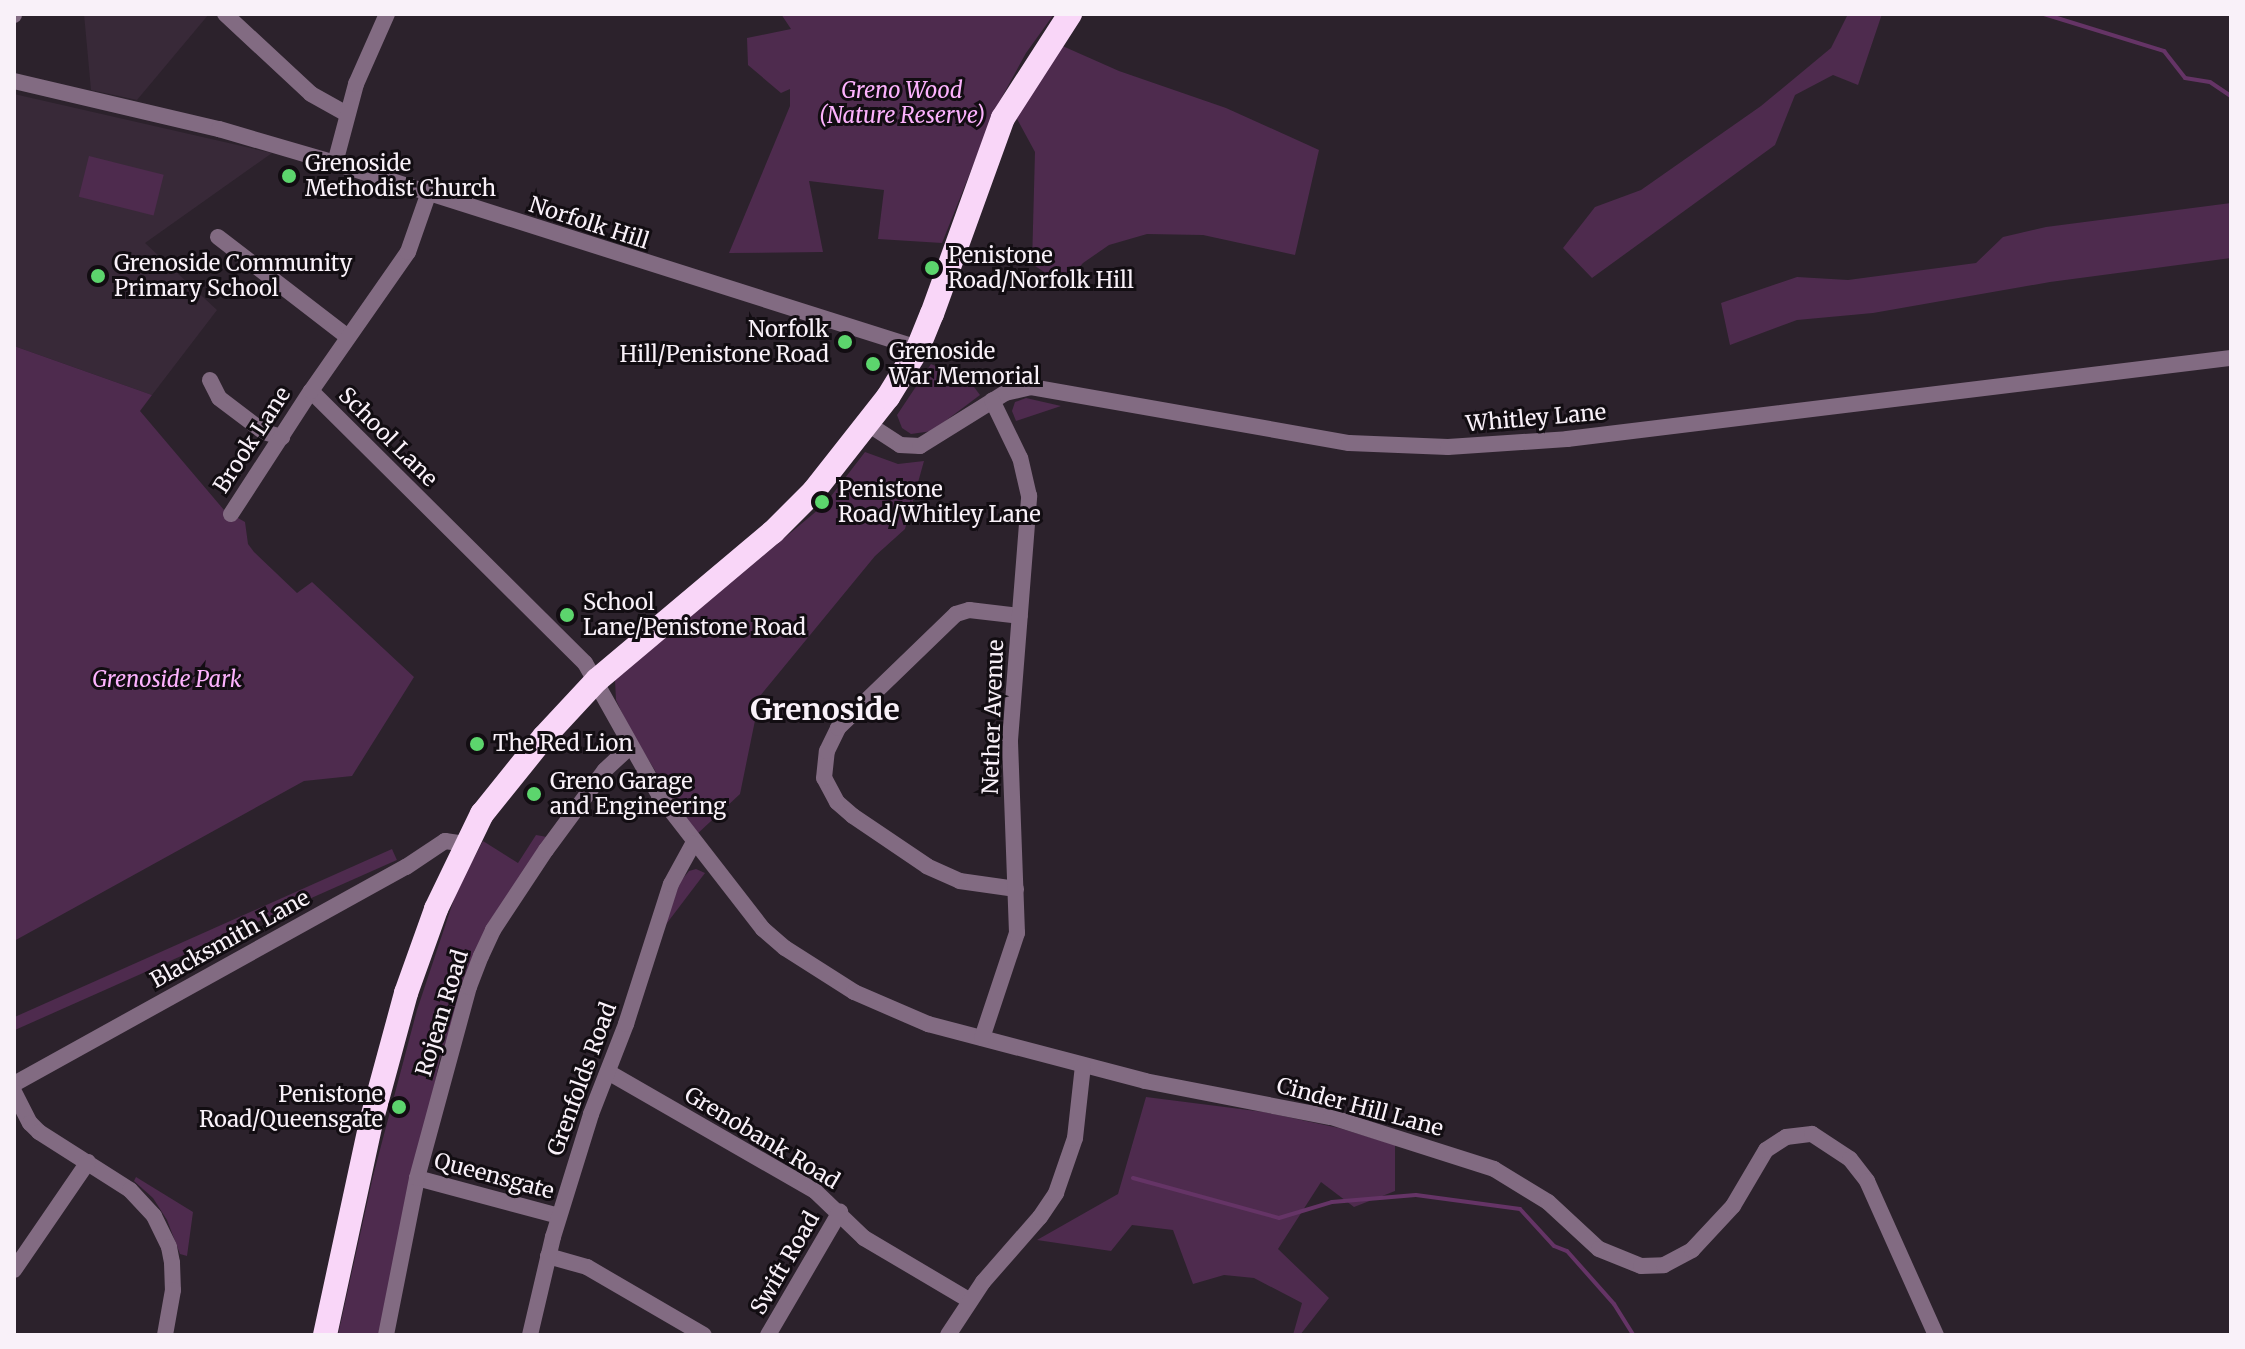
<!DOCTYPE html>
<style>
body{margin:0}
#map{position:relative;width:2245px;height:1349px;overflow:hidden;background:#2c222c;font-family:Merriweather,serif}
div>[style]{position:absolute}
.built>*{inset:0;background:#382938}
.green>*{inset:0;background:#4e2b4e;transform-origin:0 0}
.stream>*{height:4px;margin:-2px;padding:0 2px;transform-origin:2px;border-radius:2px;background:#653466}
.street>*{height:16px;margin:-8px;padding:0 8px;transform-origin:8px;border-radius:8px;background:#826b82}
.highway>*{height:24px;margin:-12px;padding:0 12px;transform-origin:12px;border-radius:12px;background:#f9d6f8}
.dots>*{width:22px;height:22px;translate:-50% -50%;box-sizing:border-box;border:4px solid #120d12;border-radius:50%}
span{translate:-50% -50%;white-space:nowrap;text-align:center;line-height:1.15;-webkit-text-stroke:6px #120d12;paint-order:stroke}
.park-label{font-size:22px;color:#fdb2fe;font-style:italic}
.poi-label{font-size:22px;color:#f9f1f9}
.left{translate:0 -50%;text-align:left}
.right{translate:-100% -50%;text-align:right}
.street-label{font-size:22px;color:#f9f1f9}
.district-label{font-size:30px;color:#f9f1f9;font-weight:700}
.frame{position:absolute;inset:0;border:16px solid #f9f1f9;pointer-events:none}
</style>
<div id="map">
<div class="built">
<div style="clip-path:polygon(84px 14px,209px 14px,137px 100px,91px 90px)"></div>
<div style="clip-path:polygon(14px 94px,272px 153px,145px 243px,217px 310px,152px 395px,14px 346px)"></div>
</div>
<div class="green">
<div style="clip-path:polygon(781px 14px,1054px 14px,1026px 53px,996px 108px,942px 243px,878px 239px,884px 190px,809px 181px,823px 252px,729px 253px,790px 106px,790px 89px,781px 93px,748px 65px,747px 38px,791px 29px)"></div>
<div style="clip-path:polygon(1848px 14px,1882px 14px,1858px 85px,1833px 75px,1795px 95px,1775px 145px,1592px 278px,1563px 248px,1595px 207px,1641px 190px,1761px 106px,1831px 48px)"></div>
<div style="clip-path:polygon(1058px 44px,1119px 71px,1226px 108px,1319px 150px,1295px 255px,1203px 235px,1147px 234px,1109px 245px,1083px 263px,1064px 285px,1032px 264px,1035px 152px,1016px 117px)"></div>
<div style="left:89px;top:156px;width:77px;height:42px;rotate:14deg"></div>
<div style="clip-path:polygon(2231px 203px,2231px 258px,2050px 282px,1873px 313px,1797px 320px,1730px 345px,1721px 303px,1797px 277px,1848px 280px,1976px 263px,2003px 237px,2046px 227px)"></div>
<div style="clip-path:polygon(14px 346px,152px 395px,140px 411px,224px 510px,245px 522px,248px 544px,254px 552px,297px 593px,312px 582px,414px 677px,352px 776px,304px 781px,14px 941px)"></div>
<div style="clip-path:polygon(931px 364px,971px 383px,980px 395px,932px 431px,911px 434px,902px 428px,897px 415px)"></div>
<div style="clip-path:polygon(1026px 398px,1061px 406px,1016px 421px,1012px 411px,1015px 402px)"></div>
<div style="clip-path:polygon(865px 452px,898px 464px,924px 461px,905px 529px,875px 556px,760px 696px,740px 794px,695px 836px,629px 728px,616px 700px,615px 680px,825px 504px)"></div>
<div style="clip-path:polygon(536px 835px,547px 837px,487px 932px,441px 1055px,379px 1335px,338px 1335px,373px 1176px,417px 1010px,457px 890px,483px 841px,518px 863px)"></div>
<div style="left:392px;top:849px;width:12px;height:431px;rotate:66deg"></div>
<div style="clip-path:polygon(696px 869px,705px 873px,664px 927px,680px 882px,689px 871px)"></div>
<div style="clip-path:polygon(1146px 1097px,1264px 1112px,1339px 1128px,1395px 1145px,1395px 1191px,1354px 1207px,1321px 1182px,1278px 1249px,1329px 1298px,1300px 1335px,1293px 1335px,1302px 1303px,1254px 1278px,1224px 1275px,1193px 1284px,1173px 1230px,1132px 1225px,1111px 1251px,1037px 1240px,1118px 1194px)"></div>
<div style="clip-path:polygon(136px 1177px,193px 1212px,187px 1256px,180px 1254px,167px 1220px,153px 1198px,134px 1181px)"></div>
</div>
<div class="stream">
<div style="left:2044px;top:14px;width:126px;rotate:17.1deg"></div>
<div style="left:2164px;top:51px;width:34px;rotate:52deg"></div>
<div style="left:2185px;top:78px;width:25px;rotate:9deg"></div>
<div style="left:2210px;top:82px;width:25px;rotate:34deg"></div>
<div style="left:1133px;top:1178px;width:151px;rotate:15.3deg"></div>
<div style="left:1279px;top:1218px;width:55px;rotate:-16.8deg"></div>
<div style="left:1332px;top:1202px;width:84px;rotate:-4.8deg"></div>
<div style="left:1416px;top:1195px;width:105px;rotate:7.7deg"></div>
<div style="left:1520px;top:1209px;width:50px;rotate:47.4deg"></div>
<div style="left:1554px;top:1246px;width:14px;rotate:21deg"></div>
<div style="left:1567px;top:1251px;width:71px;rotate:48.4deg"></div>
<div style="left:1614px;top:1304px;width:36px;rotate:58deg"></div>
</div>
<div class="street">
<div style="left:225px;top:14px;width:117px;rotate:42.9deg"></div>
<div style="left:311px;top:94px;width:41px;rotate:29.1deg"></div>
<div style="left:14px;top:15px;width:1px;rotate:-90deg"></div>
<div style="left:14px;top:81px;width:211px;rotate:13.2deg"></div>
<div style="left:219px;top:129px;width:121px;rotate:16.3deg"></div>
<div style="left:335px;top:163px;width:612px;rotate:17.61deg"></div>
<div style="left:335px;top:163px;width:82px;rotate:-75.1deg"></div>
<div style="left:356px;top:84px;width:77px;rotate:-66.1deg"></div>
<div style="left:218px;top:237px;width:164px;rotate:37.6deg"></div>
<div style="left:210px;top:380px;width:20px;rotate:63deg"></div>
<div style="left:219px;top:398px;width:56px;rotate:37.1deg"></div>
<div style="left:264px;top:432px;width:19px;rotate:16deg"></div>
<div style="left:311px;top:391px;width:386px;rotate:44.8deg"></div>
<div style="left:585px;top:663px;width:151px;rotate:60.7deg"></div>
<div style="left:659px;top:795px;width:170px;rotate:52.2deg"></div>
<div style="left:763px;top:929px;width:29px;rotate:41deg"></div>
<div style="left:785px;top:948px;width:82px;rotate:32.5deg"></div>
<div style="left:854px;top:992px;width:81px;rotate:23.4deg"></div>
<div style="left:928px;top:1024px;width:224px;rotate:14.7deg"></div>
<div style="left:1145px;top:1081px;width:189px;rotate:11deg"></div>
<div style="left:1331px;top:1117px;width:171px;rotate:17.7deg"></div>
<div style="left:1494px;top:1169px;width:63px;rotate:31.4deg"></div>
<div style="left:1548px;top:1202px;width:69px;rotate:42.7deg"></div>
<div style="left:1599px;top:1249px;width:45px;rotate:22deg"></div>
<div style="left:1641px;top:1266px;width:23px;rotate:-2deg"></div>
<div style="left:1664px;top:1265px;width:32px;rotate:-28deg"></div>
<div style="left:1692px;top:1250px;width:60px;rotate:-47deg"></div>
<div style="left:1733px;top:1206px;width:65px;rotate:-59.5deg"></div>
<div style="left:1766px;top:1150px;width:24px;rotate:-33deg"></div>
<div style="left:1786px;top:1137px;width:26px;rotate:-7deg"></div>
<div style="left:1812px;top:1134px;width:45px;rotate:33.3deg"></div>
<div style="left:1850px;top:1159px;width:28px;rotate:52deg"></div>
<div style="left:1867px;top:1181px;width:169px;rotate:65.9deg"></div>
<div style="left:868px;top:424px;width:38px;rotate:33deg"></div>
<div style="left:900px;top:445px;width:20px;rotate:3deg"></div>
<div style="left:920px;top:446px;width:100px;rotate:-31.9deg"></div>
<div style="left:1005px;top:393px;width:27px;rotate:-13deg"></div>
<div style="left:1031px;top:387px;width:323px;rotate:10deg"></div>
<div style="left:1349px;top:443px;width:99px;rotate:2.3deg"></div>
<div style="left:1448px;top:447px;width:119px;rotate:-3.8deg"></div>
<div style="left:1567px;top:439px;width:669px;rotate:-6.96deg"></div>
<div style="left:231px;top:514px;width:147px;rotate:-57deg"></div>
<div style="left:311px;top:391px;width:169px;rotate:-55.1deg"></div>
<div style="left:408px;top:252px;width:64px;rotate:-70.7deg"></div>
<div style="left:1016px;top:889px;width:57px;rotate:-171.9deg"></div>
<div style="left:960px;top:881px;width:36px;rotate:-156deg"></div>
<div style="left:927px;top:866px;width:89px;rotate:-146deg"></div>
<div style="left:853px;top:816px;width:21px;rotate:-139deg"></div>
<div style="left:837px;top:802px;width:27px;rotate:-118deg"></div>
<div style="left:824px;top:778px;width:27px;rotate:-84deg"></div>
<div style="left:827px;top:751px;width:25px;rotate:-64deg"></div>
<div style="left:838px;top:728px;width:164px;rotate:-44deg"></div>
<div style="left:956px;top:614px;width:14px;rotate:-17deg"></div>
<div style="left:969px;top:610px;width:51px;rotate:6.7deg"></div>
<div style="left:982px;top:1038px;width:111px;rotate:-71.6deg"></div>
<div style="left:1017px;top:933px;width:193px;rotate:-92.1deg"></div>
<div style="left:1010px;top:740px;width:245px;rotate:-85.5deg"></div>
<div style="left:1029px;top:496px;width:39px;rotate:-103deg"></div>
<div style="left:1020px;top:458px;width:64px;rotate:-115.8deg"></div>
<div style="left:608px;top:1072px;width:239px;rotate:29.9deg"></div>
<div style="left:815px;top:1191px;width:68px;rotate:43.8deg"></div>
<div style="left:864px;top:1238px;width:122px;rotate:30.6deg"></div>
<div style="left:14px;top:1084px;width:448px;rotate:-29deg"></div>
<div style="left:406px;top:867px;width:47px;rotate:-33.7deg"></div>
<div style="left:445px;top:841px;width:22px;rotate:8deg"></div>
<div style="left:14px;top:1092px;width:35px;rotate:63deg"></div>
<div style="left:30px;top:1123px;width:13px;rotate:45deg"></div>
<div style="left:39px;top:1132px;width:108px;rotate:32.5deg"></div>
<div style="left:130px;top:1190px;width:35px;rotate:47deg"></div>
<div style="left:154px;top:1216px;width:34px;rotate:64deg"></div>
<div style="left:169px;top:1247px;width:16px;rotate:79deg"></div>
<div style="left:172px;top:1263px;width:27px;rotate:88deg"></div>
<div style="left:173px;top:1290px;width:46px;rotate:100.1deg"></div>
<div style="left:417px;top:1178px;width:147px;rotate:15deg"></div>
<div style="left:548px;top:1256px;width:41px;rotate:15.8deg"></div>
<div style="left:587px;top:1267px;width:135px;rotate:30.2deg"></div>
<div style="left:14px;top:1270px;width:131px;rotate:-55.6deg"></div>
<div style="left:386px;top:1335px;width:160px;rotate:-78.8deg"></div>
<div style="left:417px;top:1178px;width:198px;rotate:-74.8deg"></div>
<div style="left:469px;top:987px;width:33px;rotate:-69deg"></div>
<div style="left:481px;top:956px;width:29px;rotate:-65deg"></div>
<div style="left:493px;top:930px;width:96px;rotate:-56.5deg"></div>
<div style="left:546px;top:850px;width:99px;rotate:-53.6deg"></div>
<div style="left:605px;top:770px;width:34px;rotate:-43deg"></div>
<div style="left:530px;top:1335px;width:101px;rotate:-76.8deg"></div>
<div style="left:553px;top:1237px;width:129px;rotate:-72.8deg"></div>
<div style="left:591px;top:1114px;width:97px;rotate:-68.7deg"></div>
<div style="left:626px;top:1024px;width:147px;rotate:-72.2deg"></div>
<div style="left:671px;top:884px;width:46px;rotate:-61.2deg"></div>
<div style="left:768px;top:1335px;width:143px;rotate:-59.7deg"></div>
<div style="left:948px;top:1335px;width:64px;rotate:-56.6deg"></div>
<div style="left:983px;top:1282px;width:86px;rotate:-48.8deg"></div>
<div style="left:1040px;top:1217px;width:29px;rotate:-56deg"></div>
<div style="left:1056px;top:1193px;width:58px;rotate:-70.9deg"></div>
<div style="left:1075px;top:1138px;width:73px;rotate:-83.7deg"></div>
</div>
<div class="highway">
<div style="left:325px;top:1335px;width:218px;rotate:-77.8deg"></div>
<div style="left:371px;top:1122px;width:134px;rotate:-74.8deg"></div>
<div style="left:406px;top:993px;width:89px;rotate:-70.3deg"></div>
<div style="left:436px;top:909px;width:106px;rotate:-64.2deg"></div>
<div style="left:482px;top:814px;width:99px;rotate:-51.2deg"></div>
<div style="left:544px;top:737px;width:78px;rotate:-47.1deg"></div>
<div style="left:597px;top:680px;width:230px;rotate:-40.1deg"></div>
<div style="left:773px;top:532px;width:58px;rotate:-45deg"></div>
<div style="left:814px;top:491px;width:120px;rotate:-51.8deg"></div>
<div style="left:888px;top:397px;width:57px;rotate:-58.5deg"></div>
<div style="left:918px;top:348px;width:37px;rotate:-68deg"></div>
<div style="left:932px;top:314px;width:208px;rotate:-70.1deg"></div>
<div style="left:1003px;top:118px;width:124px;rotate:-57.2deg"></div>
</div>
<div class="dots">
<div style="left:289px;top:176px;background:#5cd56d"></div>
<div style="left:932px;top:268px;background:#5cd56d"></div>
<div style="left:98px;top:276px;background:#5cd56d"></div>
<div style="left:845px;top:342px;background:#5cd56d"></div>
<div style="left:873px;top:364px;background:#5cd56d"></div>
<div style="left:822px;top:502px;background:#5cd56d"></div>
<div style="left:567px;top:615px;background:#5cd56d"></div>
<div style="left:477px;top:744px;background:#5cd56d"></div>
<div style="left:534px;top:794px;background:#5cd56d"></div>
<div style="left:399px;top:1107px;background:#5cd56d"></div>
</div>
<div class="park-label">
<span style="left:902px;top:103px">Greno Wood<br>(Nature Reserve)</span>
<span style="left:167px;top:680px">Grenoside Park</span>
</div>
<div class="poi-label">
<span class="left" style="left:305px;top:176px">Grenoside<br>Methodist Church</span>
<span class="left" style="left:948px;top:268px">Penistone<br>Road/Norfolk Hill</span>
<span class="left" style="left:114px;top:276px">Grenoside Community<br>Primary School</span>
<span class="right" style="left:829px;top:342px">Norfolk<br>Hill/Penistone Road</span>
<span class="left" style="left:889px;top:364px">Grenoside<br>War Memorial</span>
<span class="left" style="left:838px;top:502px">Penistone<br>Road/Whitley Lane</span>
<span class="left" style="left:583px;top:615px">School<br>Lane/Penistone Road</span>
<span class="left" style="left:493px;top:744px">The Red Lion</span>
<span class="left" style="left:550px;top:794px">Greno Garage<br>and Engineering</span>
<span class="right" style="left:383px;top:1107px">Penistone<br>Road/Queensgate</span>
</div>
<div class="street-label">
<span style="left:589px;top:223px;rotate:18deg">Norfolk Hill</span>
<span style="left:1536px;top:418px;rotate:-5deg">Whitley Lane</span>
<span style="left:388px;top:437px;rotate:45deg">School Lane</span>
<span style="left:252px;top:440px;rotate:-57deg">Brook Lane</span>
<span style="left:993px;top:717px;rotate:-88deg">Nether Avenue</span>
<span style="left:230px;top:939px;rotate:-29deg">Blacksmith Lane</span>
<span style="left:442px;top:1013px;rotate:-73deg">Rojean Road</span>
<span style="left:582px;top:1079px;rotate:-70deg">Grenfolds Road</span>
<span style="left:1360px;top:1107px;rotate:15deg">Cinder Hill Lane</span>
<span style="left:762px;top:1138px;rotate:31deg">Grenobank Road</span>
<span style="left:494px;top:1176px;rotate:15deg">Queensgate</span>
<span style="left:785px;top:1263px;rotate:-60deg">Swift Road</span>
</div>
<div class="district-label">
<span style="left:825px;top:709px">Grenoside</span>
</div>
<div class="frame"></div>
</div>
